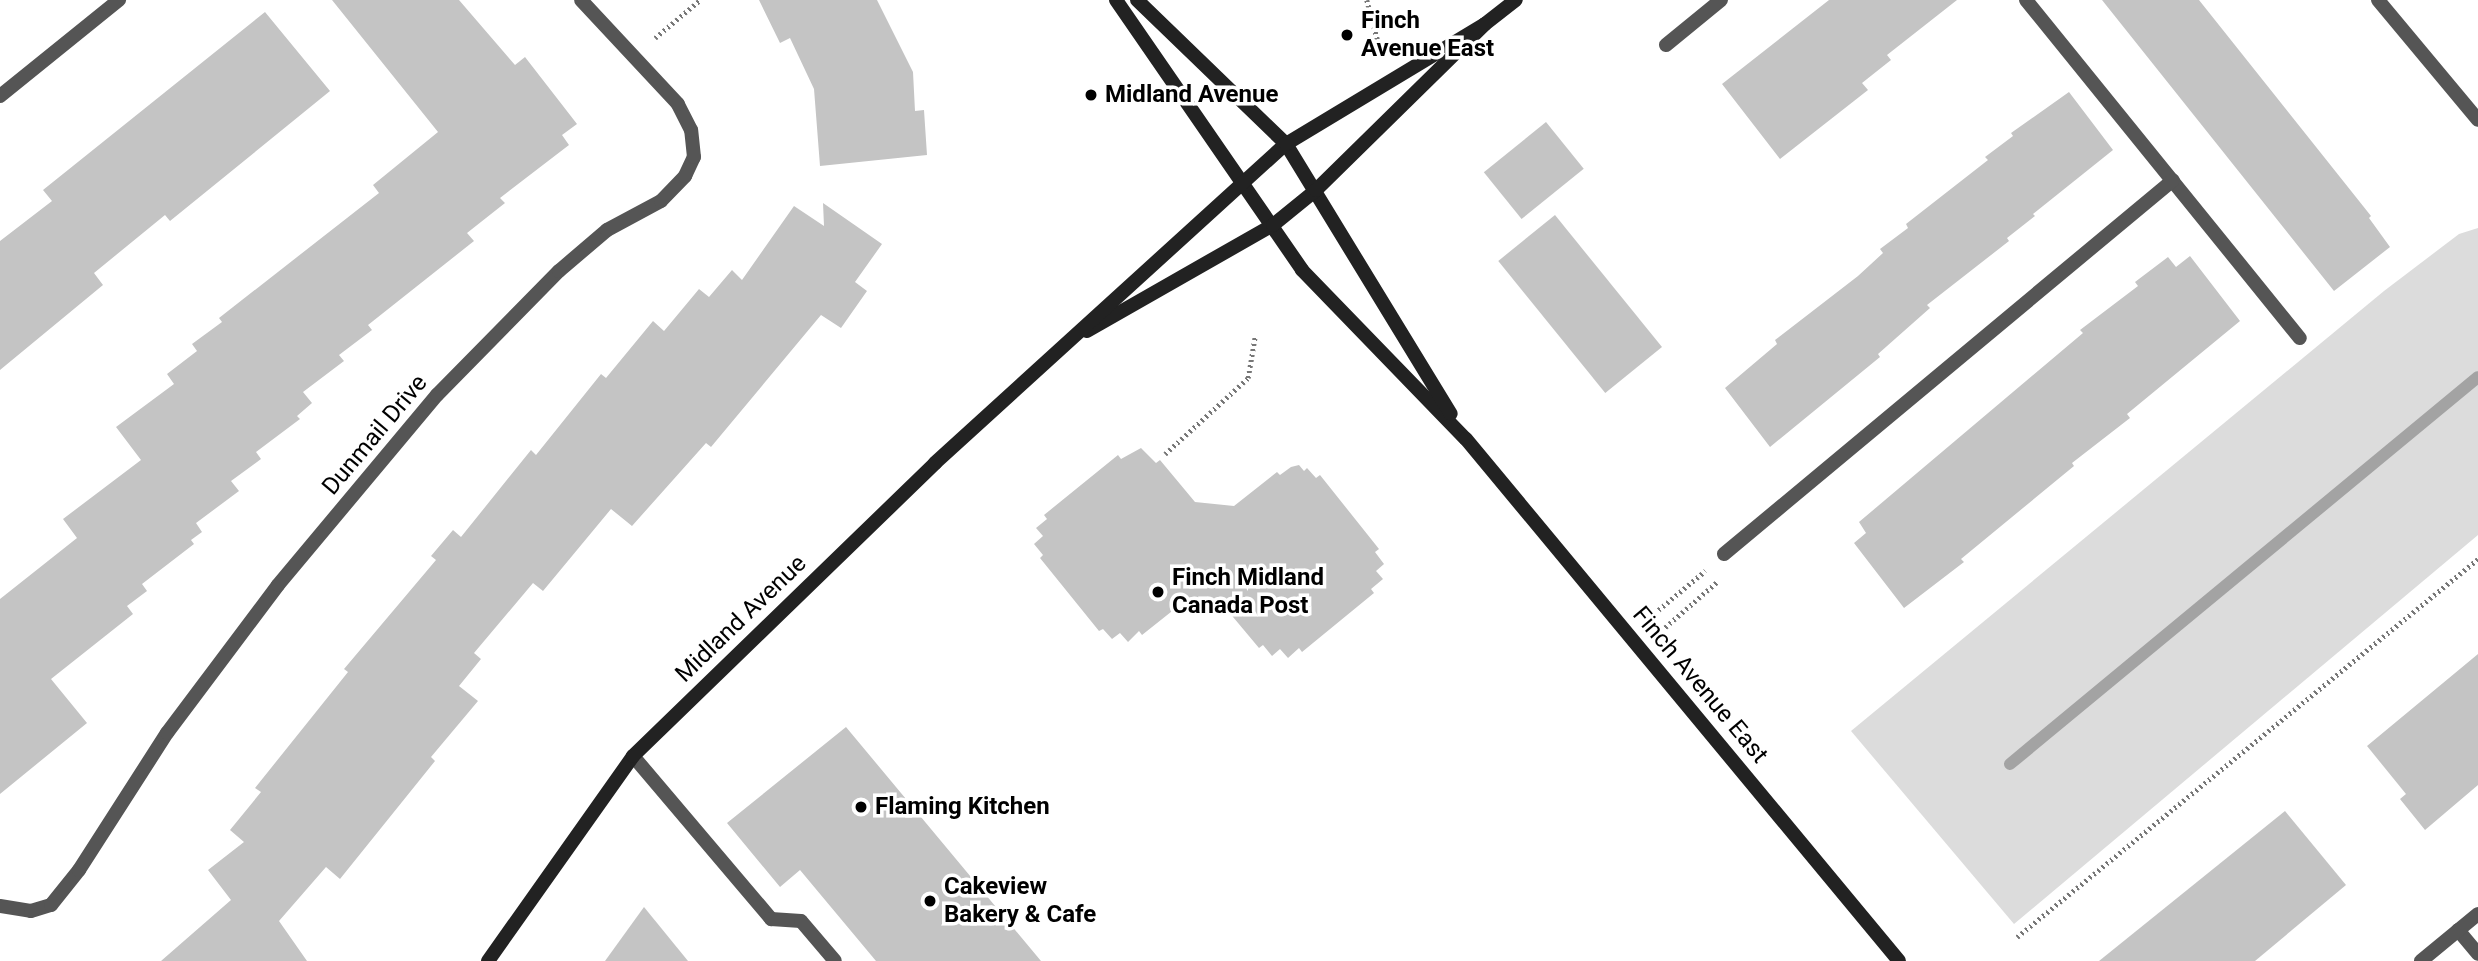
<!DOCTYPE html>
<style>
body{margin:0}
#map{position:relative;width:2478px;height:961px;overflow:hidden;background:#fff;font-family:Roboto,sans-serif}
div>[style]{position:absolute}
.green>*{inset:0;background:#dcdcdc}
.stream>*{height:12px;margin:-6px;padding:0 6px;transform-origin:6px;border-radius:6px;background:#a3a3a3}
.building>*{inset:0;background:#c4c4c4;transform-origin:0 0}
.path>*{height:4.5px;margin-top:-2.25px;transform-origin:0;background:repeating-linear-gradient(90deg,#777 0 2px,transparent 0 5.5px)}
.service>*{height:14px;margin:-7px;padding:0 7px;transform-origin:7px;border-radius:7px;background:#555}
.minor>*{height:14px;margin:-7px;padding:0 7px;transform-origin:7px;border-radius:7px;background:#555}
.tertiary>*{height:14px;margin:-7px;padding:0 7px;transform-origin:7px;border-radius:7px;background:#555}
.secondary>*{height:14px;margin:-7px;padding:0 7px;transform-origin:7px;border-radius:7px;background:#222}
.dots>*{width:19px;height:19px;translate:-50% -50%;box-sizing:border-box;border:4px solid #fff;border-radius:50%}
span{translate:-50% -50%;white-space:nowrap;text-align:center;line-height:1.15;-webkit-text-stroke:7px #fff;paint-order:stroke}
.poi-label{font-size:24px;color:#000;font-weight:700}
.left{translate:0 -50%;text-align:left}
.street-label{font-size:24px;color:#000}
</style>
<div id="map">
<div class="green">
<div style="clip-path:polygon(2478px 228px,2478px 535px,2014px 924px,1851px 731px,2384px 291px,2459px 234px)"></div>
</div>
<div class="stream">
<div style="left:2010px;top:764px;width:607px;rotate:-39.59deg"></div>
</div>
<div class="building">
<div style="clip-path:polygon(332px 0,459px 0,515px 65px,525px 57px,577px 124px,562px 135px,569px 145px,500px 198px,505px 203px,467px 233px,474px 241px,368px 325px,372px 330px,339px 355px,344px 361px,303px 392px,312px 403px,297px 416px,300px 419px,256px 452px,261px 459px,231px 481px,239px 491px,196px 523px,202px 532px,191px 540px,194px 544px,142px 584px,147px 591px,127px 606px,133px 614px,51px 679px,87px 723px,0 794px,0 599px,77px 538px,63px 519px,141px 460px,116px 427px,174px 384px,167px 374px,197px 351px,192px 344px,222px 322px,219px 318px,379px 193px,373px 185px,438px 132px)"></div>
<div style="clip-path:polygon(759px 0,877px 0,913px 72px,915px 111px,924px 110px,927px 155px,820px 166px,814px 89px,790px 38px,780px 43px)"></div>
<div style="clip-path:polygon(1829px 0,1957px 0,1887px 55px,1891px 60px,1862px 83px,1868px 90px,1780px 159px,1722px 84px)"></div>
<div style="clip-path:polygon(2102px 0,2199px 0,2371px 216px,2369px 218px,2390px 247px,2334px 291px)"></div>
<div style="clip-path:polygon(265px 12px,330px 91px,170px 221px,165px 215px,94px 273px,103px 285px,0 370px,0 241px,52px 201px,43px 190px)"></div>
<div style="clip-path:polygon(2069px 92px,2113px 150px,2033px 214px,2035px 216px,2007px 238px,2009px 241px,1927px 305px,1930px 308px,1878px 354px,1880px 357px,1770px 447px,1725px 388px,1777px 344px,1775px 340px,1858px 276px,1883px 253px,1880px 249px,1908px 228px,1906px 224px,1988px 160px,1985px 157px,2013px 136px,2011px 133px)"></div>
<div style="left:1546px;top:122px;width:60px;height:80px;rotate:51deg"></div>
<div style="clip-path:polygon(823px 203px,882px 244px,855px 282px,867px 291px,841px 328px,821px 315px,711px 447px,706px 443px,632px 526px,611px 509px,543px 591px,533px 583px,474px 653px,481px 659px,459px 686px,478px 701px,431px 757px,435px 761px,340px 879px,326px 867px,279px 921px,307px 961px,161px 961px,231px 900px,208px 870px,244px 842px,230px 830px,261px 792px,255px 788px,348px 672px,344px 669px,436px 560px,431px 556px,453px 530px,461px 537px,531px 450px,536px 455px,601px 374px,606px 378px,653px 321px,664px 331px,699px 289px,709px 297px,732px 270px,742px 280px,794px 206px,824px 226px)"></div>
<div style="left:1555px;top:215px;width:170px;height:73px;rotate:51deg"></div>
<div style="clip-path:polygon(2190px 256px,2240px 321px,2127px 414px,2130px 418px,2072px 463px,2074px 466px,1961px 559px,1964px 562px,1904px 608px,1854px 543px,1866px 533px,1859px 522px,2083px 333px,2080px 330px,2138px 286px,2135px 282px,2168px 257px,2176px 267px)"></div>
<div style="clip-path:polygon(1141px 448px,1156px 463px,1160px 460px,1195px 502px,1234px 506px,1277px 472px,1280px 475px,1291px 467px,1299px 465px,1304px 471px,1307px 468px,1316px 478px,1320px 475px,1379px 549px,1375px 552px,1384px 564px,1376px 571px,1383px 579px,1371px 589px,1374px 593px,1302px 652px,1299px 648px,1288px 658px,1280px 649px,1272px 656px,1263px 645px,1259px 648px,1228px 611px,1181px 604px,1142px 635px,1139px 631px,1128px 642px,1120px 633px,1112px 639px,1103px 629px,1099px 631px,1040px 558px,1043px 555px,1034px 544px,1043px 536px,1036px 528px,1047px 519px,1044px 515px,1118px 455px,1121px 459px)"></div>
<div style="clip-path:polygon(2478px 654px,2478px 785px,2425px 830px,2400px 799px,2406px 794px,2367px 746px)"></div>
<div style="clip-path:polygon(846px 727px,1041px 961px,876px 961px,800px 870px,780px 887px,727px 823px)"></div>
<div style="clip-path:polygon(2285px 811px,2346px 885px,2255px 961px,2099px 961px)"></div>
<div style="clip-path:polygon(644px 907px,688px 961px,605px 961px)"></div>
</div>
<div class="path">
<div style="left:1367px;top:0;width:58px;rotate:75deg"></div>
<div style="left:655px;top:38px;width:59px;rotate:-40.2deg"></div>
<div style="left:1165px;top:454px;width:113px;rotate:-42.5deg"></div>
<div style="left:1248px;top:378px;width:43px;rotate:-80.5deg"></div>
<div style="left:1650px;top:617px;width:72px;rotate:-39.9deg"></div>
<div style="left:1661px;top:631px;width:76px;rotate:-41.3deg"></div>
<div style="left:2017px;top:937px;width:596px;rotate:-39.35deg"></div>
</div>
<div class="service">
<div style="left:2026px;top:0;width:435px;rotate:51deg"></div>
<div style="left:2378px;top:0;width:156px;rotate:50.2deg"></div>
<div style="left:1666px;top:45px;width:71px;rotate:-39.3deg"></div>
<div style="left:1724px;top:554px;width:584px;rotate:-39.79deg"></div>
<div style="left:633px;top:756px;width:214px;rotate:49.7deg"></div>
<div style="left:771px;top:919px;width:30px;rotate:4deg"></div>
<div style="left:801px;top:921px;width:52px;rotate:49.6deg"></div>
</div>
<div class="minor">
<div style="left:0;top:96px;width:153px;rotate:-38.9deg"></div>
<div style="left:0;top:906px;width:31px;rotate:9deg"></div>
<div style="left:31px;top:911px;width:21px;rotate:-17deg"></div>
<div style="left:51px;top:905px;width:45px;rotate:-51.3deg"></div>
<div style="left:79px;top:870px;width:163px;rotate:-57.3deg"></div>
<div style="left:167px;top:733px;width:185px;rotate:-53.1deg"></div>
<div style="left:278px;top:585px;width:248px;rotate:-50.1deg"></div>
<div style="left:437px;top:395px;width:174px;rotate:-45.5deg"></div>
<div style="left:559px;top:271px;width:63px;rotate:-40.5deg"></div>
<div style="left:607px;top:230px;width:61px;rotate:-28.2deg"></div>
<div style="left:661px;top:201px;width:35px;rotate:-46deg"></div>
<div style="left:685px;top:176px;width:21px;rotate:-65deg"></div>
<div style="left:694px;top:157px;width:27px;rotate:-96deg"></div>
<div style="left:691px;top:130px;width:29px;rotate:-117deg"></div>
<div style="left:678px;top:104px;width:142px;rotate:-133deg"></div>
<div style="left:2458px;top:930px;width:31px;rotate:50deg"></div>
</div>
<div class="tertiary">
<div style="left:2421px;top:961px;width:74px;rotate:-39.5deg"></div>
</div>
<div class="secondary">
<div style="left:1116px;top:0;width:328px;rotate:55.4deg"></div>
<div style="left:1302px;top:270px;width:235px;rotate:45.9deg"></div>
<div style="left:1466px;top:439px;width:678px;rotate:50.32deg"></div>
<div style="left:1137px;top:0;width:207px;rotate:44deg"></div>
<div style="left:1286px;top:144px;width:316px;rotate:58.6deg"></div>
<div style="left:1087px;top:331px;width:214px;rotate:-29.7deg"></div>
<div style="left:1273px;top:225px;width:55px;rotate:-39.1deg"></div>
<div style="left:1316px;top:190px;width:237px;rotate:-44.5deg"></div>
<div style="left:1485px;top:24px;width:39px;rotate:-38deg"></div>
<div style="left:488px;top:961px;width:251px;rotate:-54.7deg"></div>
<div style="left:633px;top:756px;width:421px;rotate:-44.1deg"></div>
<div style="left:935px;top:463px;width:474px;rotate:-42.3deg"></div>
<div style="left:1286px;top:144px;width:232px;rotate:-31.1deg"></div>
</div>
<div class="dots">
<div style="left:1347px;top:35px;background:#000"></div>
<div style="left:1091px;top:95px;background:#000"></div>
<div style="left:1158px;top:592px;background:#000"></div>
<div style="left:861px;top:807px;background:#000"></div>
<div style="left:930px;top:901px;background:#000"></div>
</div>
<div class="poi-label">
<span class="left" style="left:1361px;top:35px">Finch<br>Avenue East</span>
<span class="left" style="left:1105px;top:95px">Midland Avenue</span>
<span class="left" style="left:1172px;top:592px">Finch Midland<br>Canada Post</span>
<span class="left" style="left:875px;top:807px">Flaming Kitchen</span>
<span class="left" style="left:944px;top:901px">Cakeview<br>Bakery &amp; Cafe</span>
</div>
<div class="street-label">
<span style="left:375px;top:435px;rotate:-50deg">Dunmail Drive</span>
<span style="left:741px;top:619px;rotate:-44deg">Midland Avenue</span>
<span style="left:1700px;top:685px;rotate:50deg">Finch Avenue East</span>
</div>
</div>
